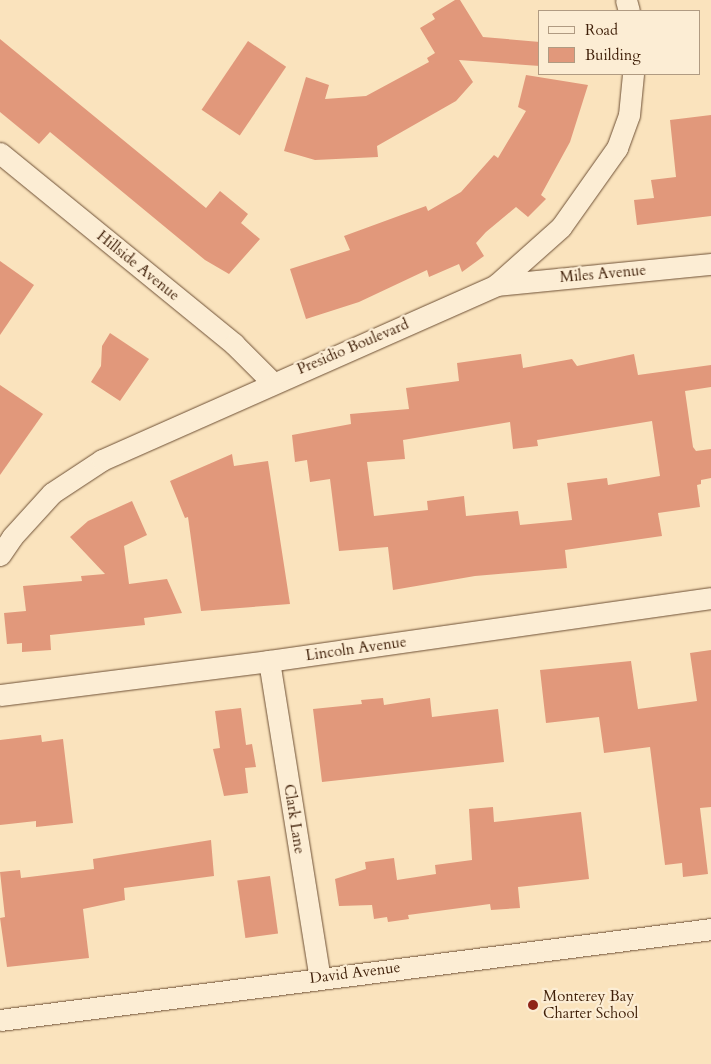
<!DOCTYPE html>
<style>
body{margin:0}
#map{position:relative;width:711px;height:1064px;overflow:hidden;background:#fae3bd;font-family:Cardo,serif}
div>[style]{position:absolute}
.building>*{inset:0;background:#e1987b;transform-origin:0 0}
.roads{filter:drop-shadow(0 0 1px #6e5035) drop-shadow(0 0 1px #6e5035)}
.minor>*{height:21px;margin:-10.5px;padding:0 10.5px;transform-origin:10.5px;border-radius:10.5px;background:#fcedd4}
.dots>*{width:14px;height:14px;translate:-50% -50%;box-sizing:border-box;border:2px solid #fcedd4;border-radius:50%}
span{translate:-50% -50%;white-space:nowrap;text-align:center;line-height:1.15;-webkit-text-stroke:4.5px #fcedd4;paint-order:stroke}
.street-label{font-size:15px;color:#3f1f08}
.poi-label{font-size:15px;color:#3f1f08}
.left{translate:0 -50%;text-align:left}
.legend{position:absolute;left:538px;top:10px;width:162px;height:65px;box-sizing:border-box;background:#fcedd4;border:1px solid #b09b82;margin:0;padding:6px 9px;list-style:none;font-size:15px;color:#3f1f08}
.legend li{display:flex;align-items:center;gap:10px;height:25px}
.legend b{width:25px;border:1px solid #b09b82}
</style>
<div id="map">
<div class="building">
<div style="clip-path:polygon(455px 0,460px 0,483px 37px,540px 42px,540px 66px,459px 60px,473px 82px,456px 101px,377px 146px,378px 157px,315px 160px,284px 151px,306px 77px,329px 85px,325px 99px,366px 96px,429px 62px,427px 58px,435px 53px,420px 28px,435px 19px,432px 14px)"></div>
<div style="clip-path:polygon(0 39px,206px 208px,220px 191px,248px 214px,241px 223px,260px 239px,229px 274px,205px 260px,50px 132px,39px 144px,0 112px)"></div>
<div style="left:248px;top:41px;width:46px;height:83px;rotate:34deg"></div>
<div style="clip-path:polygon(526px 75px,588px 85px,570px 142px,541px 195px,546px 199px,528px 217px,516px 207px,486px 232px,476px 243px,484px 256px,462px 272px,459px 264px,429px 277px,427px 270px,359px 302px,306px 319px,290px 269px,350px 250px,344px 236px,426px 206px,428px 211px,461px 192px,494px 155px,498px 158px,526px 111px,518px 107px)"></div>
<div style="clip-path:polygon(711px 115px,711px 216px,637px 225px,634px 200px,654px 198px,651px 180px,676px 177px,670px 120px)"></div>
<div style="clip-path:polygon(0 261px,34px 285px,0 335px)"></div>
<div style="clip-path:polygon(110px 333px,149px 359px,120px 401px,91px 382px,101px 366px,102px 346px)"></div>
<div style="clip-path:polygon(evenodd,521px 354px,523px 368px,572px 359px,577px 366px,634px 354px,638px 375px,711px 365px,711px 387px,685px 391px,693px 447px,696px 451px,711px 449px,711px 478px,701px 480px,701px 484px,697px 485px,700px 507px,658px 513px,662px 536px,565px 550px,567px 568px,475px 576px,393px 590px,388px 547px,339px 551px,330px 479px,310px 482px,307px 460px,295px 462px,292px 435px,351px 424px,350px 414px,409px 409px,406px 388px,459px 381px,457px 363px,521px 354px,652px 421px,660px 476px,608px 485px,607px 478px,567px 483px,572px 520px,520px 525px,518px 511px,466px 516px,464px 496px,427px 501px,428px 510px,374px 516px,367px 462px,405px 459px,403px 440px,510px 422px,513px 449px,538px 446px,537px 440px,652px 421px)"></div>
<div style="clip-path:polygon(0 385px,43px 414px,0 475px)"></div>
<div style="clip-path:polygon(232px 454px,234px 466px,268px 461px,290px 604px,201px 611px,188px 517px,185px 518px,170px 481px)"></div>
<div style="clip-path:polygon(132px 501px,147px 535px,124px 546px,129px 584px,167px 579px,182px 613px,144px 618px,145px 625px,50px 635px,51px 650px,22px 652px,22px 643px,7px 644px,4px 613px,26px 611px,23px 586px,82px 581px,81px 576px,105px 574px,70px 537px,88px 521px)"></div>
<div style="clip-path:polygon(711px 650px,711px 807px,700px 808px,708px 874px,683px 877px,682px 863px,665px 865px,650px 747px,604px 753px,599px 717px,546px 723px,540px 670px,631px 661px,638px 709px,697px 701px,690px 653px)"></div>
<div style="clip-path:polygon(383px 698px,384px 705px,430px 698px,432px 717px,498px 709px,504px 762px,322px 782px,313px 709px,362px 704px,361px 700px)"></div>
<div style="clip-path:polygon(241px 708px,246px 745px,252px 744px,256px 767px,245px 768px,248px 793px,224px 796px,213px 749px,220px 748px,215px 711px)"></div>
<div style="clip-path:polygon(41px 735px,42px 742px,63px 739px,73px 823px,36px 827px,36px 821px,0 825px,0 740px)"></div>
<div style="clip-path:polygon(493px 807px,494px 822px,581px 812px,589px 879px,518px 887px,520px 908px,491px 910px,490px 904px,408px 915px,409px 919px,388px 922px,387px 917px,374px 919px,372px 905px,339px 906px,335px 879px,366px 869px,365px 862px,394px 858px,397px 880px,436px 874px,435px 865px,472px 860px,469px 809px)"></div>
<div style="clip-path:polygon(211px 840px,214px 876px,124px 888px,125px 900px,83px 909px,89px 958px,7px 967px,0 918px,5px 917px,0 872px,20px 870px,21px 878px,94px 869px,93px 859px)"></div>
<div style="left:270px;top:876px;width:58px;height:33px;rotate:82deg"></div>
</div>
<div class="roads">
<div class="minor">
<div style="left:626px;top:0;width:11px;rotate:75deg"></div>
<div style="left:0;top:153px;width:302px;rotate:39.2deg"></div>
<div style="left:234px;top:344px;width:54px;rotate:45deg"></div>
<div style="left:496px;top:285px;width:216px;rotate:-5.6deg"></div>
<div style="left:0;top:555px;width:22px;rotate:-56deg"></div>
<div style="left:12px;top:537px;width:59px;rotate:-47.7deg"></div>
<div style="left:52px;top:493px;width:60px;rotate:-33.4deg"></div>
<div style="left:102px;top:460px;width:431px;rotate:-23.9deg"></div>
<div style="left:496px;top:285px;width:87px;rotate:-41.7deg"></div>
<div style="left:561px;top:227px;width:97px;rotate:-54.7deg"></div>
<div style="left:617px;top:148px;width:35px;rotate:-70deg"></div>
<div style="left:629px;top:115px;width:41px;rotate:-84.4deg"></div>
<div style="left:269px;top:661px;width:321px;rotate:80.9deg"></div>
<div style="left:0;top:695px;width:271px;rotate:-7.2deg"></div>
<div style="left:269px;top:661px;width:446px;rotate:-8.1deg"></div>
<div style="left:0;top:1020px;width:717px;rotate:-7.29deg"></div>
</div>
</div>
<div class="dots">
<div style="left:533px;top:1005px;background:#8f2418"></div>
</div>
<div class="street-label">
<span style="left:138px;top:266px;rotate:39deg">Hillside Avenue</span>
<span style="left:603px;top:274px;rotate:-5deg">Miles Avenue</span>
<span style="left:353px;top:347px;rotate:-23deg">Presidio Boulevard</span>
<span style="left:356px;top:649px;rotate:-8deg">Lincoln Avenue</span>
<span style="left:294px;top:819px;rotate:81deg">Clark Lane</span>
<span style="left:355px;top:973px;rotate:-7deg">David Avenue</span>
</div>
<div class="poi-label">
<span class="left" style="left:543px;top:1005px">Monterey Bay<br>Charter School</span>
</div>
<ul class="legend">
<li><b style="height:6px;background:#fcedd4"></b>Road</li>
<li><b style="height:14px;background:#e1987b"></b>Building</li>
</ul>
</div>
